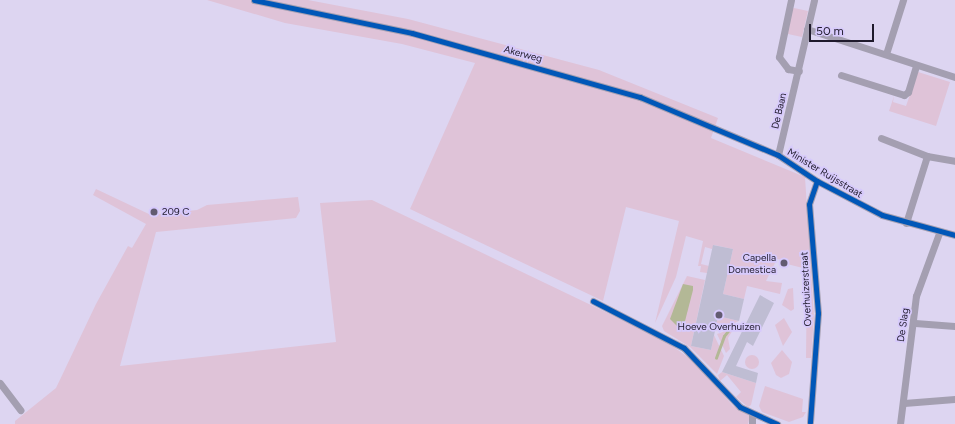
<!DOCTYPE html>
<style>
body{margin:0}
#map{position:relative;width:955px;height:424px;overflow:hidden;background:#ddd5f1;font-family:Figtree,sans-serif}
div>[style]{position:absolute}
.green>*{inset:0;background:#dfc3d8}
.round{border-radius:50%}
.water>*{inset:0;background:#b3b896}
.stream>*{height:2.5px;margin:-1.25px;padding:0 1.25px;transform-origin:1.25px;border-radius:1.25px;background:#b3b896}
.building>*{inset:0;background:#bfbdd3}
.minor>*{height:7px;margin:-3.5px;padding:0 3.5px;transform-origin:3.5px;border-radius:3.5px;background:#a49fb1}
.cycleway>*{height:5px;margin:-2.5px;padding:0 2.5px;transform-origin:2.5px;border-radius:2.5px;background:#0057b8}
.dots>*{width:11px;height:11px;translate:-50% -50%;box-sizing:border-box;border:2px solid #d7cafc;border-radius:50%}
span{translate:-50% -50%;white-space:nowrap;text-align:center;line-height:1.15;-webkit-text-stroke:3.5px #d7cafc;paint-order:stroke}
.street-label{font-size:10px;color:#1f1a2c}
.poi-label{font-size:10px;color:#1f1a2c}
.left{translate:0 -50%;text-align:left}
.right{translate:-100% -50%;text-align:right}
.scale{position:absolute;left:809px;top:24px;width:65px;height:18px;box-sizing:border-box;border:2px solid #1f1a2c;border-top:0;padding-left:5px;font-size:12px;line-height:14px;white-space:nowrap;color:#1f1a2c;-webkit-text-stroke:3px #d7cafc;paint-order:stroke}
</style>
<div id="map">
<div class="green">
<div style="clip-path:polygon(207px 0,308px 0,408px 19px,599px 70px,718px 118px,711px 138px,805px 177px,814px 316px,811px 358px,806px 358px,807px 269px,787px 264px,788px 261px,777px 259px,766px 281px,782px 283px,780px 294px,747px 286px,744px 299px,723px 294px,733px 249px,714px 245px,712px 249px,705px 247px,701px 264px,709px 266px,707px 273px,700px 272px,701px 266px,698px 266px,703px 241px,686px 236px,676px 277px,655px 323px,679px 221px,626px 207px,603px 301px,410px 209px,475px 63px,402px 44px,285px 23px)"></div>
<div style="clip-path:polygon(794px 8px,808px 11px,802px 37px,788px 34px,786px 30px,791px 10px)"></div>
<div style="clip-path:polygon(918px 72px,950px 82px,936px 126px,889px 111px,894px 96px,893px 102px,906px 106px)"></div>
<div style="clip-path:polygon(96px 189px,151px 215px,197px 210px,207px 205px,298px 197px,300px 211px,296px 218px,156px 232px,120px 366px,336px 342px,320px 203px,372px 200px,664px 340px,696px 363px,733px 406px,750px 416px,748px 424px,15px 424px,15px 421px,56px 388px,96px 304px,128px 246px,132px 248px,146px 224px,93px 195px)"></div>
<div style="clip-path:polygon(687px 276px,705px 280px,691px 346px,711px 350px,714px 335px,724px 356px,717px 374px,690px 347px,664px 331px,662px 326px)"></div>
<div style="clip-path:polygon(793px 288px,794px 309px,791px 311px,782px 305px,788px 289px)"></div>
<div style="clip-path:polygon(718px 316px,739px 321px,715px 331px)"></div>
<div style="clip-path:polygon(784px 318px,792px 332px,783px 346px,775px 325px)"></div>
<div style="clip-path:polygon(734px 328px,728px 338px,730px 349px,726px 353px,717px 334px)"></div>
<div style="clip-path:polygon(782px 350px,792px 362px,789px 374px,781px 378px,776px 375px,771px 363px)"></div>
<div class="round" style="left:745px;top:355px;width:14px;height:14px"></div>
<div style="clip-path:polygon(722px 372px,756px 383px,751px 405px,748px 407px,736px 397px,741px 392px,727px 375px,720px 381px,718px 375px)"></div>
<div style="clip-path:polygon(765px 386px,803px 399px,802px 412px,806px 412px,803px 417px,789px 422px,762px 412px,759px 406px)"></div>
</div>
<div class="water">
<div style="clip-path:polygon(683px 284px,693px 286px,693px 290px,684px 325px,678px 327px,670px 319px)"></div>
</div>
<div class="stream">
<div style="left:716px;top:358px;width:23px;rotate:-70deg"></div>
<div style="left:724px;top:336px;width:14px;rotate:-51deg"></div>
</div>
<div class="building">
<div style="clip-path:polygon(713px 245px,733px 249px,723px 294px,744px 299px,739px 321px,718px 316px,711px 350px,691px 346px)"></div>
<div style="clip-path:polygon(760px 295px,774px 303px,753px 346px,747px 342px,736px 366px,758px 373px,756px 383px,722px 372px)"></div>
</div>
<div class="minor">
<div style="left:254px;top:0;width:161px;rotate:11.8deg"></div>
<div style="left:412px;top:33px;width:237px;rotate:15.7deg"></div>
<div style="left:640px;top:97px;width:150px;rotate:22.8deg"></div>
<div style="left:778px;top:155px;width:47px;rotate:33.7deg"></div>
<div style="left:817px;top:181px;width:73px;rotate:27.6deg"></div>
<div style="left:882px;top:215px;width:76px;rotate:15.3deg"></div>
<div style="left:791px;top:0;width:58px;rotate:101.9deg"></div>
<div style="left:779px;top:57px;width:15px;rotate:53deg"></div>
<div style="left:788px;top:69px;width:11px;rotate:10deg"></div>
<div style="left:807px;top:29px;width:156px;rotate:18deg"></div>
<div style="left:886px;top:54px;width:57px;rotate:-72.5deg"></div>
<div style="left:841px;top:75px;width:66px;rotate:17.6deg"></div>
<div style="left:904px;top:95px;width:5px;rotate:-37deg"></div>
<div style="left:908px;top:92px;width:28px;rotate:-73deg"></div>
<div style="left:881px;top:138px;width:49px;rotate:21.4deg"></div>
<div style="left:927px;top:156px;width:28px;rotate:10deg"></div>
<div style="left:778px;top:155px;width:159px;rotate:-76.9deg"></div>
<div style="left:906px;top:223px;width:70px;rotate:-72.6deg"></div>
<div style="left:593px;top:301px;width:102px;rotate:27.3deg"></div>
<div style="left:684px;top:348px;width:81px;rotate:46.5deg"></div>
<div style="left:740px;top:407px;width:41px;rotate:24.7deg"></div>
<div style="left:915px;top:323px;width:40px;rotate:4.3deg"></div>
<div style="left:0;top:383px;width:34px;rotate:53deg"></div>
<div style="left:904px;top:403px;width:51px;rotate:-4.5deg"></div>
<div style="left:810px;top:422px;width:109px;rotate:-85.8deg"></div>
<div style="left:818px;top:313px;width:109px;rotate:-94.7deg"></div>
<div style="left:809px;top:204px;width:24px;rotate:-71deg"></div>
<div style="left:752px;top:424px;width:10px;rotate:-90deg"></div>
<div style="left:900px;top:424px;width:129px;rotate:-82.9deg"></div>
<div style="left:916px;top:296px;width:67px;rotate:-69.9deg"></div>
</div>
<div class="cycleway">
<div style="left:254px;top:0;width:161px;rotate:11.8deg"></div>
<div style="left:412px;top:33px;width:237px;rotate:15.7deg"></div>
<div style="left:640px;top:97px;width:150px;rotate:22.8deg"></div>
<div style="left:778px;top:155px;width:47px;rotate:33.7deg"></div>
<div style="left:817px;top:181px;width:73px;rotate:27.6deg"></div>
<div style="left:882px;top:215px;width:76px;rotate:15.3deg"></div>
<div style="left:593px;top:301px;width:102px;rotate:27.3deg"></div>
<div style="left:684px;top:348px;width:81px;rotate:46.5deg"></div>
<div style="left:740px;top:407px;width:41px;rotate:24.7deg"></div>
<div style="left:810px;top:422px;width:109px;rotate:-85.8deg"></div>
<div style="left:818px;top:313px;width:109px;rotate:-94.7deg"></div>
<div style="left:809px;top:204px;width:24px;rotate:-71deg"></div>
</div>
<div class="dots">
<div style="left:154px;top:212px;background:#625b71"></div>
<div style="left:784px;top:263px;background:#625b71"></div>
<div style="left:719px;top:315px;background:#625b71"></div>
</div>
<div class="street-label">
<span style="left:523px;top:54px;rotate:15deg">Akerweg</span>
<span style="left:779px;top:111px;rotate:-77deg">De Baan</span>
<span style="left:825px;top:173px;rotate:31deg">Minister Ruijsstraat</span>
<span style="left:806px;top:289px;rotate:-93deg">Overhuizerstraat</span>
<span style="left:903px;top:325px;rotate:-82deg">De Slag</span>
</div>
<div class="poi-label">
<span class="left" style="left:162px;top:212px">209 C</span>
<span class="right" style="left:776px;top:263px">Capella<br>Domestica</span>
<span style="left:719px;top:327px">Hoeve Overhuizen</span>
</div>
<div class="scale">50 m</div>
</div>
